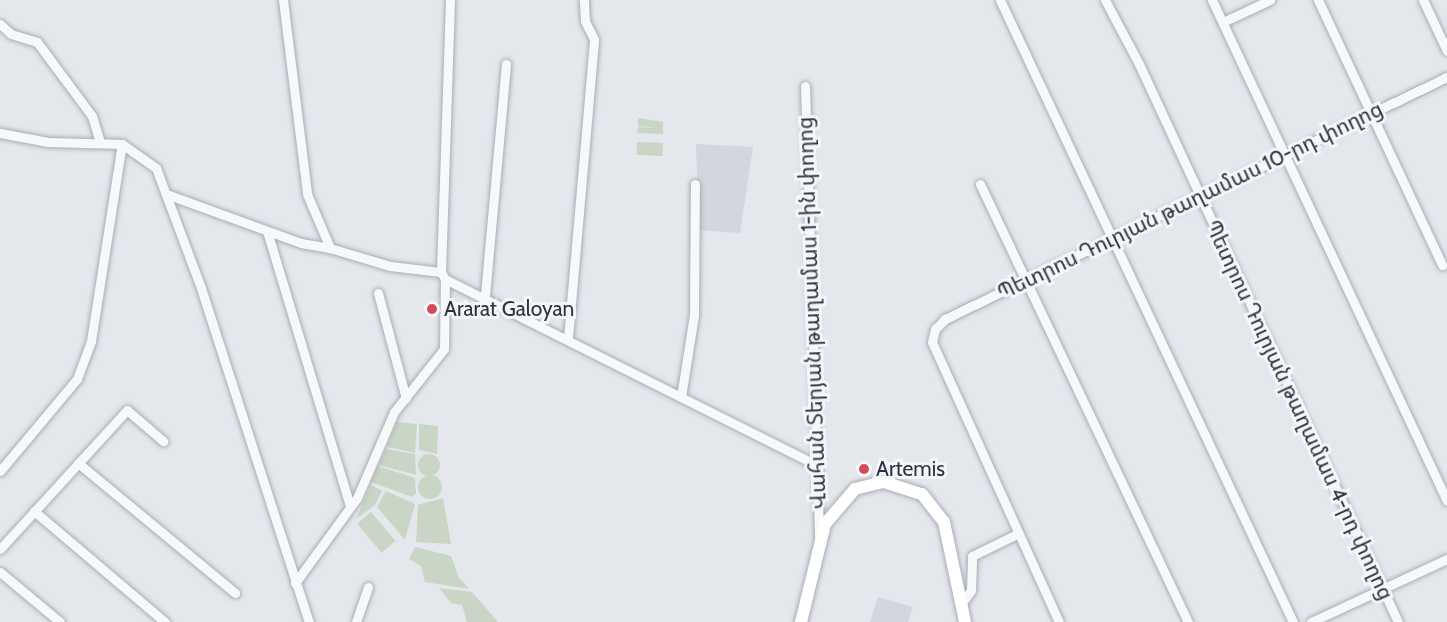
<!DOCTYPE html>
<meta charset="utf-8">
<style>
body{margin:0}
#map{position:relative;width:1447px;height:622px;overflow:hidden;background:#e4e7ec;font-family:Cabin,"Noto Sans Armenian",sans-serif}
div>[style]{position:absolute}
.built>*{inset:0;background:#d2d6de}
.green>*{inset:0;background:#c9d6c5;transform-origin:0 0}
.round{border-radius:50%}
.roads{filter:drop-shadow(0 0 2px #a9aeb7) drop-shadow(0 0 2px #a9aeb7)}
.minor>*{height:9px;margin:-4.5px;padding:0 4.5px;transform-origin:4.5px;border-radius:4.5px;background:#f7f8fa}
.secondary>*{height:12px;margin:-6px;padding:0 6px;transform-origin:6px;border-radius:6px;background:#fff}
.dots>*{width:16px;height:16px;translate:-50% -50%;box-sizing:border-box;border:3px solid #f4f6f9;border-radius:50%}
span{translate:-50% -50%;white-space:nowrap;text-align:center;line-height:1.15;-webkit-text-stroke:6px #f4f6f9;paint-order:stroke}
.street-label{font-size:21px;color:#2b3445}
.poi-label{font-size:21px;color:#2b3445}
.left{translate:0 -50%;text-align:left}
</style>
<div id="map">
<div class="built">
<div style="clip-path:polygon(696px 144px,753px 147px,740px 233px,699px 230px)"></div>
<div style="clip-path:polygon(878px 597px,913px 607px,908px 622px,870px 622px)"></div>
</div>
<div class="green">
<div style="clip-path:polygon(638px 118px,663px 122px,663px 134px,637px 133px,638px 127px,660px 128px,638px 126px)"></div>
<div style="left:637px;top:142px;width:26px;height:13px;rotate:2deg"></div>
<div style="clip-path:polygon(397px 422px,417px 424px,415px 453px,387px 447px)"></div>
<div style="clip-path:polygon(419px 424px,438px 426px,437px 454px,419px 450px)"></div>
<div style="clip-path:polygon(386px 449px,415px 454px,416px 475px,379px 465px)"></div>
<div class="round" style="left:418px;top:454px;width:22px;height:22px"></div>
<div style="clip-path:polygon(378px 466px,415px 478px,416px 494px,412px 497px,371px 482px)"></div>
<div class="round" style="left:418px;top:475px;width:24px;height:24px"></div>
<div style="clip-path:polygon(371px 485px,382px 491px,375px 505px,356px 519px)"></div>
<div style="clip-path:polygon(386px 491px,415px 504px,405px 540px,377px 507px)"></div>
<div style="clip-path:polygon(443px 498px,451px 544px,416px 542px,418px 505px)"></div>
<div style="left:371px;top:512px;width:38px;height:18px;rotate:50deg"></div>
<div style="clip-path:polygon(415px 547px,451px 556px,459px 578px,469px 589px,425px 582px,421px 566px,409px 559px)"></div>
<div style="clip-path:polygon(439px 588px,472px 592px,498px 622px,467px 622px,462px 605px,451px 603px)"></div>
</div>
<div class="roads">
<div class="minor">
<div style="left:283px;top:0;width:195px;rotate:82.9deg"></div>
<div style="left:307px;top:194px;width:59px;rotate:66.9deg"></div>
<div style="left:330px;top:248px;width:63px;rotate:16.7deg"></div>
<div style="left:390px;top:266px;width:51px;rotate:6.7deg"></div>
<div style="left:1000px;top:0;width:688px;rotate:64.78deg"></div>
<div style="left:1105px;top:0;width:72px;rotate:62deg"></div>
<div style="left:1139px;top:64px;width:615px;rotate:65.1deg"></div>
<div style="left:1212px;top:0;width:553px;rotate:64.87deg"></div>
<div style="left:1318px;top:0;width:293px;rotate:64.9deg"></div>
<div style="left:1423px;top:0;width:56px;rotate:64.8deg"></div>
<div style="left:1223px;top:22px;width:52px;rotate:-25.1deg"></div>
<div style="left:0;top:24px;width:15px;rotate:42deg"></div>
<div style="left:11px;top:34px;width:27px;rotate:17deg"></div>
<div style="left:37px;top:42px;width:92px;rotate:53.4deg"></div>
<div style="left:92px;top:116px;width:27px;rotate:73deg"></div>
<div style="left:805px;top:86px;width:451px;rotate:88.2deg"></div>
<div style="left:0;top:133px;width:49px;rotate:10.6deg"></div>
<div style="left:48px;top:142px;width:74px;rotate:1.5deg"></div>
<div style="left:122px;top:144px;width:42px;rotate:35.2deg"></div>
<div style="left:156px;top:168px;width:128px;rotate:69.4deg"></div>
<div style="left:201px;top:288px;width:351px;rotate:72.1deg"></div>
<div style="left:980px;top:184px;width:485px;rotate:64.6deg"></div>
<div style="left:169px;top:195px;width:140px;rotate:20deg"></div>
<div style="left:301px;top:243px;width:29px;rotate:10deg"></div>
<div style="left:267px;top:231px;width:287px;rotate:73.2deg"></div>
<div style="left:445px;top:279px;width:415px;rotate:26.6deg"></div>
<div style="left:378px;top:293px;width:109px;rotate:75.1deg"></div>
<div style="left:485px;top:295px;width:232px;rotate:-84.8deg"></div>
<div style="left:568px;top:338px;width:300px;rotate:-85deg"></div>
<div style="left:594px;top:39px;width:20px;rotate:-117deg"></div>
<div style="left:585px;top:21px;width:21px;rotate:-93deg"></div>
<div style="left:681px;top:397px;width:83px;rotate:-81deg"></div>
<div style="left:694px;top:315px;width:131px;rotate:-89.6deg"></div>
<div style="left:78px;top:463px;width:204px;rotate:39.6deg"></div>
<div style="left:0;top:471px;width:120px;rotate:-50.1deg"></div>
<div style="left:77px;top:379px;width:40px;rotate:-69.8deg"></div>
<div style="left:91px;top:341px;width:199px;rotate:-81.1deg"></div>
<div style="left:34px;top:511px;width:172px;rotate:40.3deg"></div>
<div style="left:0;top:549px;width:188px;rotate:-47.6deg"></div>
<div style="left:127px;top:410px;width:48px;rotate:40.7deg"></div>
<div style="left:0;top:572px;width:78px;rotate:39.8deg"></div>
<div style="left:295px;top:583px;width:105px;rotate:-53.9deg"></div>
<div style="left:357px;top:498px;width:94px;rotate:-66.7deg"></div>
<div style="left:394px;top:412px;width:80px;rotate:-51.6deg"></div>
<div style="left:444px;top:349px;width:70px;rotate:-89.2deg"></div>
<div style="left:445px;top:279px;width:8px;rotate:-120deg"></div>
<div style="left:441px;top:272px;width:272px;rotate:-88.1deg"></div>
<div style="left:961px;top:604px;width:17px;rotate:-54deg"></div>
<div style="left:971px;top:590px;width:34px;rotate:-88deg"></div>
<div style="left:972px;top:556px;width:50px;rotate:-26.1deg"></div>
<div style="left:356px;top:622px;width:37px;rotate:-71deg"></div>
<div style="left:1059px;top:622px;width:307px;rotate:-114.4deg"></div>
<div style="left:932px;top:342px;width:13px;rotate:-77deg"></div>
<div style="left:935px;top:329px;width:14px;rotate:-45deg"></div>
<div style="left:945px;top:319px;width:557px;rotate:-25.74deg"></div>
<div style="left:1311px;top:622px;width:150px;rotate:-24.9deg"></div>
</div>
<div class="secondary">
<div style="left:801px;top:622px;width:101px;rotate:-76.2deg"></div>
<div style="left:825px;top:524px;width:46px;rotate:-49.4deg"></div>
<div style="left:855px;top:489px;width:30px;rotate:-14deg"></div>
<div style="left:884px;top:482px;width:40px;rotate:18deg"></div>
<div style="left:922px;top:494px;width:36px;rotate:52deg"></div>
<div style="left:944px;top:522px;width:102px;rotate:78.1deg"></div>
</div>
</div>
<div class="dots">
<div style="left:432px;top:309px;background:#d1495b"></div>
<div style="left:864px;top:469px;background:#d1495b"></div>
</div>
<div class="street-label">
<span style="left:1190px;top:201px;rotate:-26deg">Պետրոս Դուրյան թաղամաս 10-րդ փողոց</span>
<span style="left:812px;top:313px;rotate:-92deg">Վահան Տերյան թաղամաս 1-ին փողոց</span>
<span style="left:1299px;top:410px;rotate:65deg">Պետրոս Դուրյան թաղամաս 4-րդ փողոց</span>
</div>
<div class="poi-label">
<span class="left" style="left:444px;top:309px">Ararat Galoyan</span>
<span class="left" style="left:876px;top:469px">Artemis</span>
</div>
</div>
